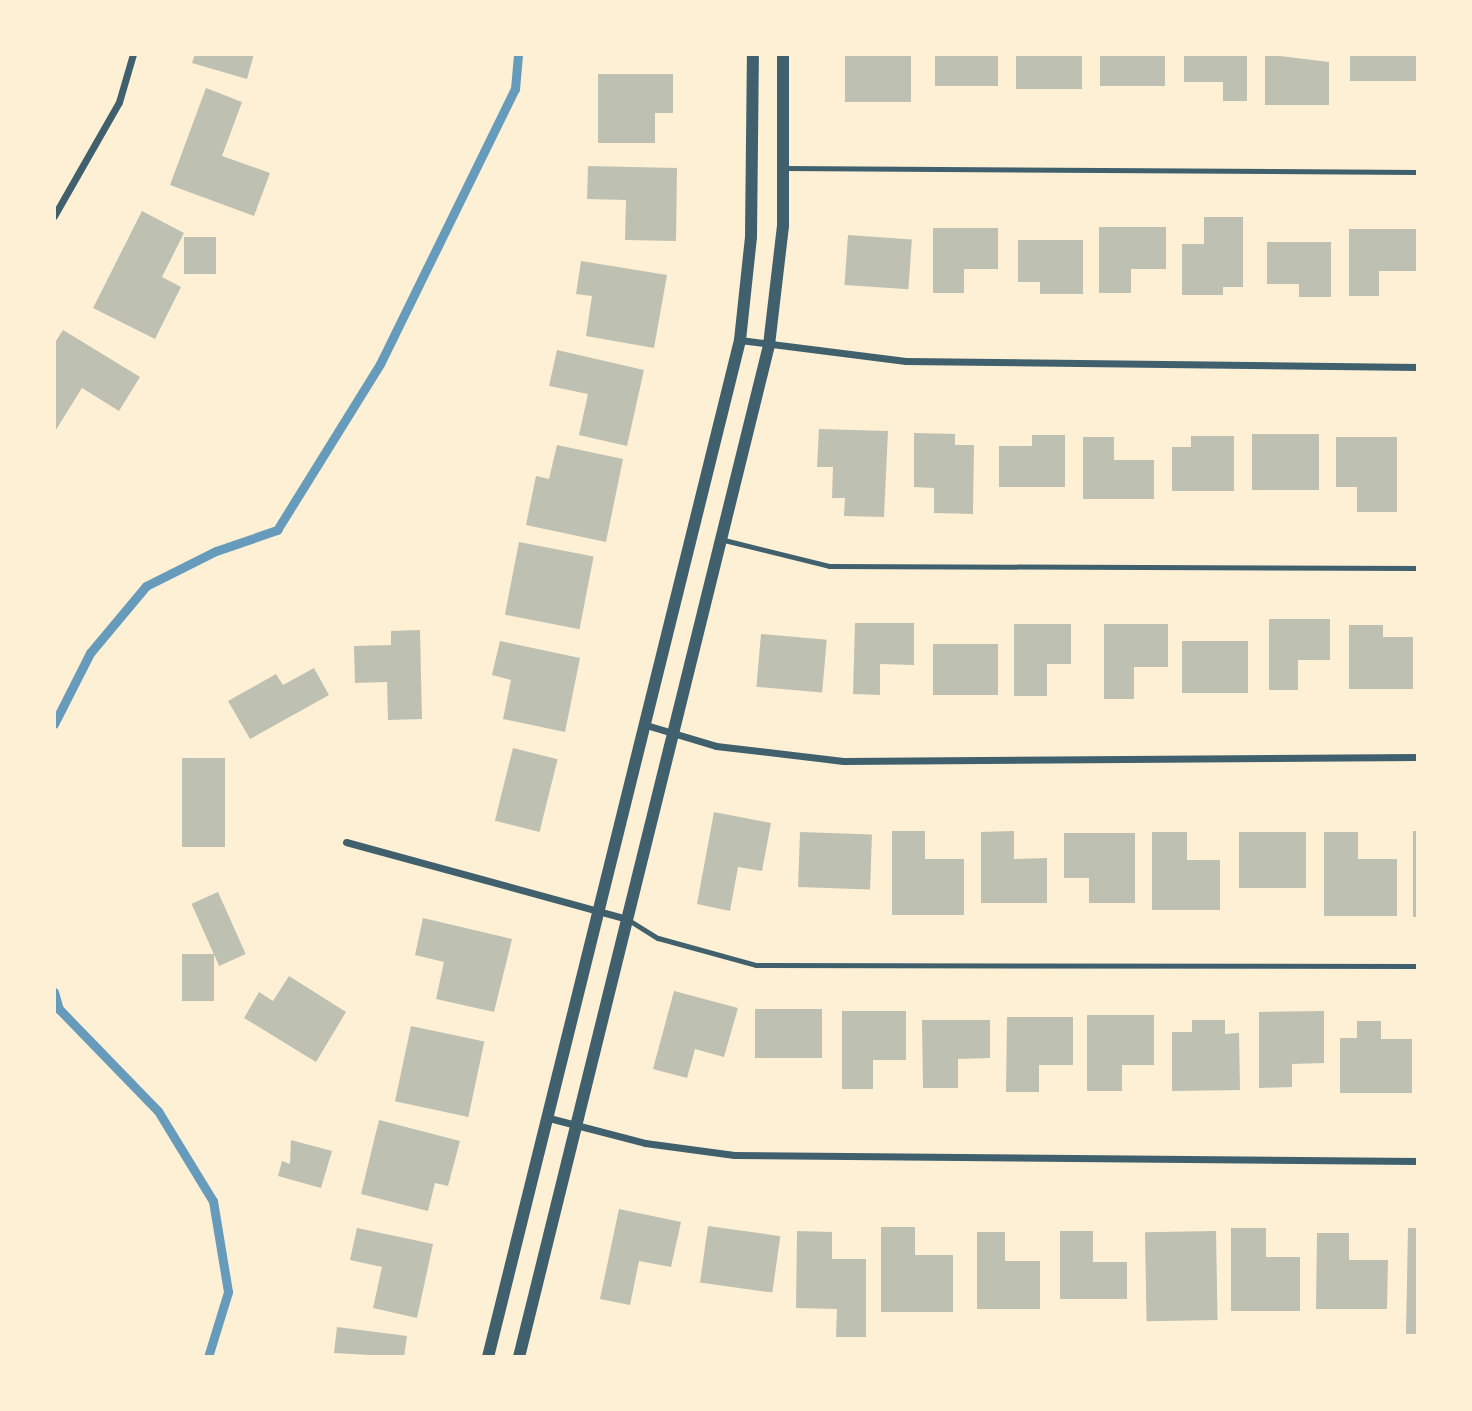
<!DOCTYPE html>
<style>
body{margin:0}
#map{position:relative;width:1472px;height:1411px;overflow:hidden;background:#fdf0d5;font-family:"Work Sans",sans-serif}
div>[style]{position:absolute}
.stream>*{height:9px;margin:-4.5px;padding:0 4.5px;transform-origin:4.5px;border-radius:4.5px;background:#669bbc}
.building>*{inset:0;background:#bec0b2;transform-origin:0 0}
.service>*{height:5px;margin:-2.5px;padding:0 2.5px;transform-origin:2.5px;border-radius:2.5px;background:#3f606c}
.minor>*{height:7px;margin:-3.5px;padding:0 3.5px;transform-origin:3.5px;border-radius:3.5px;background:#3f606c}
.tertiary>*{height:12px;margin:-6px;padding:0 6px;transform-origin:6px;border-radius:6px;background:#3f606c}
span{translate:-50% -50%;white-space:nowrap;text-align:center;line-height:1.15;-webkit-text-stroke:5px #fdf0d5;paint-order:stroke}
.frame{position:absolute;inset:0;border:56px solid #fdf0d5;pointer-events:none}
</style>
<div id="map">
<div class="stream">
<div style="left:54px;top:724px;width:80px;rotate:-63.1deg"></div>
<div style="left:90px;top:653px;width:87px;rotate:-50.1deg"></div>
<div style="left:146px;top:586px;width:78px;rotate:-26.6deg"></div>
<div style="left:216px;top:551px;width:65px;rotate:-19deg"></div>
<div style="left:277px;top:530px;width:195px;rotate:-58.2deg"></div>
<div style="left:380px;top:364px;width:306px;rotate:-63.9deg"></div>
<div style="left:515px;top:89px;width:35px;rotate:-85deg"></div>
<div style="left:54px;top:992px;width:18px;rotate:74deg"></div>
<div style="left:59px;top:1009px;width:142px;rotate:45.9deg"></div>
<div style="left:158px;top:1111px;width:105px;rotate:58.6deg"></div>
<div style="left:213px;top:1201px;width:92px;rotate:80.6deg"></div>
<div style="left:228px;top:1292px;width:68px;rotate:107.1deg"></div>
</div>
<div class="building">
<div style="clip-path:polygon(195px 54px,254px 54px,247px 79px,192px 63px)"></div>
<div style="left:845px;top:54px;width:66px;height:48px"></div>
<div style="left:935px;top:54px;width:63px;height:32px"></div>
<div style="left:1016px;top:54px;width:66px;height:35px"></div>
<div style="left:1100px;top:54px;width:65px;height:32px"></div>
<div style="clip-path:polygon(1184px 54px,1247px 54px,1247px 101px,1223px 101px,1223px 82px,1184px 82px)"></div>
<div style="clip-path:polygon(1265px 54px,1329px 62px,1329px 105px,1265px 105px)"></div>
<div style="left:1350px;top:54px;width:66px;height:27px"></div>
<div style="clip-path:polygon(598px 74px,673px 74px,673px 113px,655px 113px,655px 143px,598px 143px)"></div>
<div style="clip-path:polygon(206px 88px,242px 102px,222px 156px,270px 173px,254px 216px,170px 185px)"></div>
<div style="clip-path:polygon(588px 166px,677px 168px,676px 241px,625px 240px,626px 200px,587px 199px)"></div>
<div style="clip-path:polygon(142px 211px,184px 233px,162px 277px,181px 287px,155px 339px,93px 308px)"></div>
<div style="clip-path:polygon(1204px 217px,1243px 217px,1243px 287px,1223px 287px,1223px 295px,1182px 295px,1182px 244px,1204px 244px)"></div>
<div style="clip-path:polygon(1099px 227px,1166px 227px,1166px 269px,1131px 269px,1131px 293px,1099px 293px)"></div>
<div style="clip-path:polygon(933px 228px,998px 228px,998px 269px,964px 269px,964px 293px,933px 293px)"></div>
<div style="clip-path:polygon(1349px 229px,1416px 229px,1416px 271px,1379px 271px,1379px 296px,1349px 296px)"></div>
<div style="left:848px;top:235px;width:64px;height:50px;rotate:4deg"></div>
<div style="left:184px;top:237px;width:32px;height:37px"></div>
<div style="clip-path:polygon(1018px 240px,1083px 240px,1083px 294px,1040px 294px,1040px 282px,1018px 282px)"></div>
<div style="clip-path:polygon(1267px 242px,1331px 242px,1331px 297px,1299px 297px,1299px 284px,1267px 284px)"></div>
<div style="clip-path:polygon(581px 261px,667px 275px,654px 348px,586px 336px,592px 296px,576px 294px)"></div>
<div style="clip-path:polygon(63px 330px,140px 377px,119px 411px,82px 388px,54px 433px,54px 344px)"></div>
<div style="clip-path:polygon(557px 350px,644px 370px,627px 446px,579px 435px,588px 394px,549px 386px)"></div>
<div style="clip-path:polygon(819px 429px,888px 431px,884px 517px,844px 516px,845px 498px,832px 498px,833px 467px,817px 467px)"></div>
<div style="clip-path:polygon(914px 433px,955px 434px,955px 445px,974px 445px,973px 514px,934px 513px,934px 488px,914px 487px)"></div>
<div style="left:1252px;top:434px;width:67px;height:56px"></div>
<div style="clip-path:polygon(1032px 435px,1065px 435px,1065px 487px,999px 487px,999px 446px,1032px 446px)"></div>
<div style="clip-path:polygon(1191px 436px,1234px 436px,1234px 491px,1172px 491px,1172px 447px,1191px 447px)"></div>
<div style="clip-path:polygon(1083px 437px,1114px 437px,1114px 460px,1154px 460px,1154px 499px,1083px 499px)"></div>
<div style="clip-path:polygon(1336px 437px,1397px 437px,1397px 512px,1357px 512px,1357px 487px,1336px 487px)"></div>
<div style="clip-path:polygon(557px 445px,623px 459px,606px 542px,526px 525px,536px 476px,549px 479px)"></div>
<div style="left:519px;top:542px;width:76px;height:74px;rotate:11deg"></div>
<div style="clip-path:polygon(1269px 619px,1330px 619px,1330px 660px,1298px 660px,1298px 690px,1269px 690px)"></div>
<div style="clip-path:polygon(855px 623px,914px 623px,914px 665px,880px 664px,880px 695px,853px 694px)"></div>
<div style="clip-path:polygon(1014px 624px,1071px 624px,1071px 664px,1047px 664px,1047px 696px,1014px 696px)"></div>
<div style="clip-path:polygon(1104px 624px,1168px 624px,1168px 667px,1134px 667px,1134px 699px,1104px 699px)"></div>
<div style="clip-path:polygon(1349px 625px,1383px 625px,1383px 637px,1413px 637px,1413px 689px,1349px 689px)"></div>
<div style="clip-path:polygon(420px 630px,422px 719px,388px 720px,387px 682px,355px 683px,354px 646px,391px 645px,391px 631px)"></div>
<div style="left:761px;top:634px;width:66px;height:53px;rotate:5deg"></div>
<div style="clip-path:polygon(500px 641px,580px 658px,565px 732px,503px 719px,511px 680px,492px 675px)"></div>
<div style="left:1182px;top:641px;width:66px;height:52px"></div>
<div style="left:933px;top:644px;width:65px;height:51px"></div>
<div style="clip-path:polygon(314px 668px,329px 695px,250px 739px,228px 701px,276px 674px,283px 685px)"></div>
<div style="left:513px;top:748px;width:46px;height:75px;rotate:14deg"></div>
<div style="left:182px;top:758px;width:43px;height:89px"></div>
<div style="clip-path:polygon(714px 812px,771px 823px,762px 871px,738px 867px,730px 911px,697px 904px)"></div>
<div style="clip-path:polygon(892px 831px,925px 831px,925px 859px,964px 859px,964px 915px,892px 915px)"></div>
<div style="clip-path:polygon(1014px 831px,1014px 859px,1047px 858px,1047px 903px,981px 903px,981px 832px)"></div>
<div style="left:1413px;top:831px;width:5px;height:86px"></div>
<div style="left:800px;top:832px;width:72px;height:55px;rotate:2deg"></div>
<div style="clip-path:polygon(1152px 832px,1187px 832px,1187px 860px,1220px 860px,1220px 910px,1152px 910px)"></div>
<div style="left:1239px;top:832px;width:67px;height:56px"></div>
<div style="clip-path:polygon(1324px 832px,1358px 832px,1358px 859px,1397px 859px,1397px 916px,1324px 916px)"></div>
<div style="clip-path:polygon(1064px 833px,1135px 833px,1135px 903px,1089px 903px,1089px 878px,1064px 878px)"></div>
<div style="left:218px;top:892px;width:68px;height:29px;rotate:66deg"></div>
<div style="clip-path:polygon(423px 918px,512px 939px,494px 1012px,436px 999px,444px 962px,415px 955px)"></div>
<div style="left:182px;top:954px;width:32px;height:47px"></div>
<div style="clip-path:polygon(289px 976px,346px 1012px,316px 1062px,244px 1018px,259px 992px,273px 1001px)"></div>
<div style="clip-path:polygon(674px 991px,738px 1008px,724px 1057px,695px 1049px,687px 1078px,653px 1069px)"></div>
<div style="left:755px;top:1009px;width:67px;height:49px"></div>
<div style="clip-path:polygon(842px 1011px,906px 1011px,906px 1060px,873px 1060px,873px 1089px,842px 1089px)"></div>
<div style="clip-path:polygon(1324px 1011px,1324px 1063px,1292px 1064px,1292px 1087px,1259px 1088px,1259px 1012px)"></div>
<div style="clip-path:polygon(1087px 1015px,1154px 1015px,1154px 1065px,1122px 1065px,1122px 1091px,1087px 1091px)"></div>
<div style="clip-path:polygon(1007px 1017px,1073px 1017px,1073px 1065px,1039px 1065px,1039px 1092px,1006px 1092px)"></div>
<div style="clip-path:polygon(922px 1020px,990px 1020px,990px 1058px,958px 1059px,958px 1088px,923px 1088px)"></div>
<div style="clip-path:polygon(1192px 1020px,1225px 1020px,1225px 1034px,1239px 1033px,1240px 1090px,1172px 1091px,1172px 1032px,1192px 1032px)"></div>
<div style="clip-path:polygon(1357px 1021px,1381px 1021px,1381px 1039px,1412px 1039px,1412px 1093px,1340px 1093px,1340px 1038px,1357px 1038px)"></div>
<div style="left:411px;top:1026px;width:75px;height:77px;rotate:12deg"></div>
<div style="clip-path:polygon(379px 1120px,460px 1141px,448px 1186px,435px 1183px,428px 1211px,361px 1194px)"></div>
<div style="clip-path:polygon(291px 1140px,332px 1151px,321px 1188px,278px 1176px,282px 1161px,290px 1164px)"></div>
<div style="clip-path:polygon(619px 1209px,681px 1222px,671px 1267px,639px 1261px,630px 1305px,600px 1299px)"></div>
<div style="left:708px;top:1226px;width:73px;height:57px;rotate:8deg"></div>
<div style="clip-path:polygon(881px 1227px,915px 1227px,915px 1255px,953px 1255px,953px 1312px,881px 1312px)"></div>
<div style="clip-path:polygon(357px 1228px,433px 1244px,417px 1318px,373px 1308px,382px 1267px,350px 1260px)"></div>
<div style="clip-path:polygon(1231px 1228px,1266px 1228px,1266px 1257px,1300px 1257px,1300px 1311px,1231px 1311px)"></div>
<div style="clip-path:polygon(1408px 1228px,1418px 1228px,1418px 1334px,1406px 1334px)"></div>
<div style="clip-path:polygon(797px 1231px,832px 1232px,832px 1259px,866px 1259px,866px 1337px,836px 1337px,837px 1309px,796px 1308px)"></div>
<div style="clip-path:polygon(1060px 1231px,1093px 1231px,1093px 1262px,1127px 1262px,1127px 1299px,1060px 1299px)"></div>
<div style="left:1216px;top:1231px;width:89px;height:71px;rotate:89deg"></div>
<div style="clip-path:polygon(977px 1232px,1005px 1232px,1005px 1261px,1040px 1261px,1040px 1309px,977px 1309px)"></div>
<div style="clip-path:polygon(1317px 1233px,1349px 1233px,1349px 1260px,1388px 1260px,1387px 1309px,1316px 1309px)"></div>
<div style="clip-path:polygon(337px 1327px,407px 1336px,404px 1357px,334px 1353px)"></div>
</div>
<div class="service">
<div style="left:784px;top:168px;width:634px;rotate:0.36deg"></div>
<div style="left:724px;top:540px;width:108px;rotate:13.9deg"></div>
<div style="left:829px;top:566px;width:589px;rotate:0.19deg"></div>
<div style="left:627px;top:919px;width:36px;rotate:32deg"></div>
<div style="left:658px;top:938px;width:102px;rotate:15.4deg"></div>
<div style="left:756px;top:965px;width:662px;rotate:0.09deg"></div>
</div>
<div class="minor">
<div style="left:54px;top:216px;width:131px;rotate:-60.3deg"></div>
<div style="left:119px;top:102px;width:50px;rotate:-73.7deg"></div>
<div style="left:740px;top:340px;width:167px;rotate:7.2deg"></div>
<div style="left:906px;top:361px;width:512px;rotate:0.67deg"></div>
<div style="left:646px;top:725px;width:73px;rotate:16.7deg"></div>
<div style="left:716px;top:746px;width:128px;rotate:6.7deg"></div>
<div style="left:843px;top:761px;width:575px;rotate:-0.4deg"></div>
<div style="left:346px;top:842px;width:291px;rotate:15.3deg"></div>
<div style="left:549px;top:1118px;width:99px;rotate:14.6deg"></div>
<div style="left:645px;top:1143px;width:90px;rotate:7.7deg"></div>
<div style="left:734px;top:1155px;width:684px;rotate:0.5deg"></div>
</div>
<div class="tertiary">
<div style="left:488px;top:1357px;width:1048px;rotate:-76.08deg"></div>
<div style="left:740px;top:340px;width:104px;rotate:-83.9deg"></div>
<div style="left:751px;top:237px;width:183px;rotate:-89.4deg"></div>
<div style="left:519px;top:1357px;width:1042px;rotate:-76.12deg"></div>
<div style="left:769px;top:345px;width:120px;rotate:-83.3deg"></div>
<div style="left:783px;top:226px;width:172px;rotate:-90deg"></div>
</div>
<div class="frame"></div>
</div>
